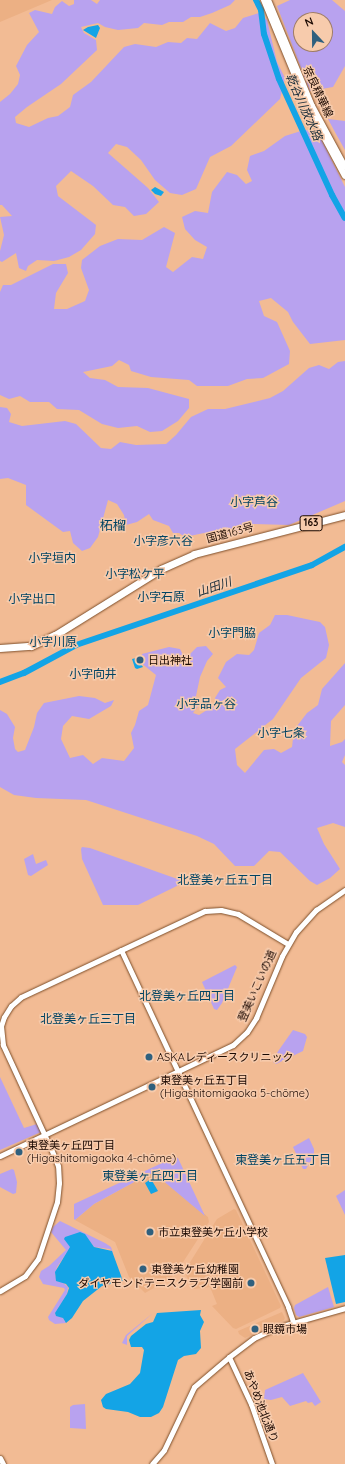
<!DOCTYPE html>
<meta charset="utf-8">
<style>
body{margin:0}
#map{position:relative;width:345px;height:1464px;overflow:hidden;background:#f2bb94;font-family:Quicksand,"Noto Sans JP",sans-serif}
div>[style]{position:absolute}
.built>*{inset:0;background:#ecb084}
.green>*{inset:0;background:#b8a2ef}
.water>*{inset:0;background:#13a4e6}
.river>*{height:6px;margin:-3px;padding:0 3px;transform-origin:3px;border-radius:3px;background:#13a4e6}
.roads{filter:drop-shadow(0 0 1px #7e4f2a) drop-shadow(0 0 1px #7e4f2a)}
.minor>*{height:5px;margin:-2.5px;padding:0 2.5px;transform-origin:2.5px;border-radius:2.5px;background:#fff}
.major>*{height:6px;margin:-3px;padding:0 3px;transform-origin:3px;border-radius:3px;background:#fff}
.highway>*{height:7px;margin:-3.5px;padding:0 3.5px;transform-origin:3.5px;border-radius:3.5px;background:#fff}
.dots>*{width:11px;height:11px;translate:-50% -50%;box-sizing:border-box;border:2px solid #f7cbac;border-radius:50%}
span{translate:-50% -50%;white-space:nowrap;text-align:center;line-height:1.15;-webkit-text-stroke:3px #f7cbac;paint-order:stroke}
.shield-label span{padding:1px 3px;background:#f7cbac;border:1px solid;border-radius:3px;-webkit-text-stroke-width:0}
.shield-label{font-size:10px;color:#1a0800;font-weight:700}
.street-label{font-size:11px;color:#1a0800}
.poi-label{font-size:11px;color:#1a0800}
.left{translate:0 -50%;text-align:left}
.right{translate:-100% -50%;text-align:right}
.water-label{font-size:12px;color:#182c39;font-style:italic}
.neighbourhood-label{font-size:12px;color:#004362}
.quarter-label{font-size:13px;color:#004362}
.north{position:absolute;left:293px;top:12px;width:40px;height:40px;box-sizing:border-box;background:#f7cbac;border:1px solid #9f7d67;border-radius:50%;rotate:338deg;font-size:11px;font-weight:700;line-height:16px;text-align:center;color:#1a0800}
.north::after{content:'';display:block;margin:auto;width:14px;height:18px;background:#2f607e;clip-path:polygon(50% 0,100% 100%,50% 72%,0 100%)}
</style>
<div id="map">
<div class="built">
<div style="clip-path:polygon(0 0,52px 0,0 22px)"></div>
<div style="clip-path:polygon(149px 1174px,155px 1174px,208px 1217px,209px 1222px,176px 1273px,168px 1280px,145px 1293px,129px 1277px,115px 1242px,75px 1220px,94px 1204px)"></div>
<div style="clip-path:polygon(234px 1209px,236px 1210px,281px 1306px,280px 1308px,236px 1329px,233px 1328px,212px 1306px,217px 1304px,210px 1287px,194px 1289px,184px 1272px,217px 1219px)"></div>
<div style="clip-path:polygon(282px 1312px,285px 1318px,284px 1320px,265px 1328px,245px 1338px,239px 1334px,238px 1331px)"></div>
</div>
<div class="green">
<div style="clip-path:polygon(74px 0,91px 0,97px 4px,100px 0,235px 0,230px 5px,212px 13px,200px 17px,191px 17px,183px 22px,169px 22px,162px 25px,144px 23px,138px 28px,118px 30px,105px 27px,98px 23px,81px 27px,84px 33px,96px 40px,97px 50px,61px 84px,27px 107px,15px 117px,16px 123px,29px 127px,48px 118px,58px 116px,70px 107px,73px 95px,91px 82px,124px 47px,135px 44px,156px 47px,168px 42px,181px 43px,187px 38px,197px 39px,210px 23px,226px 31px,235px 28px,243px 18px,259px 13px,267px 20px,277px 62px,285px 78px,280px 99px,231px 146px,210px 157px,196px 189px,182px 195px,170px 193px,155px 180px,141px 160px,127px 147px,116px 144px,108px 153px,148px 188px,159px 202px,146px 214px,134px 216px,125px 207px,113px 205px,93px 186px,71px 171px,56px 186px,58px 196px,96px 225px,95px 234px,81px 250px,69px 257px,54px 261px,37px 260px,28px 266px,26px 271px,19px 268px,16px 253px,2px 262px,0 261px,0 251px,4px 235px,0 217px,12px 216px,2px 205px,0 205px,0 102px,10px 94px,18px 84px,20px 75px,16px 66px,27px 45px,39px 32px,29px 13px,35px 10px,52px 14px,55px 7px,62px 1px,69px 6px,74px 4px)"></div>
<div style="clip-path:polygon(evenodd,290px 0,332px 0,345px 11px,345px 66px,333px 87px,310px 91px,277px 6px,290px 0,301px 20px,325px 20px,325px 44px,301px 44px,301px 20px)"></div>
<div style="clip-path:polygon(328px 119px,345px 121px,345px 150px,336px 134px)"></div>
<div style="clip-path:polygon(304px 130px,315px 131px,319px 135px,345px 187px,345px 340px,310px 344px,293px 322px,288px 312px,271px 298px,259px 301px,264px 316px,277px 322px,290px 351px,289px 364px,263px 378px,247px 379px,228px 386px,197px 386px,189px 380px,151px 377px,131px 371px,129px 365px,119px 360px,112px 366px,83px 372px,90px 378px,105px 380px,118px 387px,148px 388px,189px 399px,189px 408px,178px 421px,162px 431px,150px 432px,137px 426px,118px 428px,102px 424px,79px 410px,57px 409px,49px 402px,30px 402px,20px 396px,9px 399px,0 395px,0 292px,3px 285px,11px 285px,53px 264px,66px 264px,68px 273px,56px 293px,54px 309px,67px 309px,85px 301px,89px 290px,81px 268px,82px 260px,100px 246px,118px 239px,142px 240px,164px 227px,175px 233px,166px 267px,173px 272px,192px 257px,203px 259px,207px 247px,195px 240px,185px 229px,182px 217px,195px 211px,208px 213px,212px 192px,227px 172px,237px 175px,246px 184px,252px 181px,247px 170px,250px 156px,264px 151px,285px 136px)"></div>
<div style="clip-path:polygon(345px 361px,345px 501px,289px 525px,253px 524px,242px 532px,214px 537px,204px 533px,185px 537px,179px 533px,173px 533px,169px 526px,153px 520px,149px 514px,137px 522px,126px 525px,124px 515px,117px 504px,108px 500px,98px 537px,90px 548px,82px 551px,73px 543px,70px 531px,63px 532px,26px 505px,26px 485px,8px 478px,0 479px,0 407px,7px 408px,11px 414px,9px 422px,22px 426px,65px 421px,76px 424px,101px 448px,111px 449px,120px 442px,136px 445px,166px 444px,176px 435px,191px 417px,208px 409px,225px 409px,270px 398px,283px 391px,309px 368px,319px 365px,329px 369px,338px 362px)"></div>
<div style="clip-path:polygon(275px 615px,287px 615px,320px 622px,325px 627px,329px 645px,326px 658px,301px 678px,273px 719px,235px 749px,237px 765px,245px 773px,264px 750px,274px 749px,281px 753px,292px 747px,294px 730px,307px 713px,318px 705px,322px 689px,345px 663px,345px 705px,331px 721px,330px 746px,342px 742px,345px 739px,345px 755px,342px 762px,345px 765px,345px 827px,333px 823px,317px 828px,324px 844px,340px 869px,330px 878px,317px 885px,310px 881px,280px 852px,269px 851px,254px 866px,235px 866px,214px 844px,197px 836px,86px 800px,36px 798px,14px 795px,0 787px,0 710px,7px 714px,15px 727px,13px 738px,15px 749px,18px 752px,25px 750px,34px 727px,37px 713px,44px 703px,79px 696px,95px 698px,105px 703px,114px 700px,111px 706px,89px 719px,72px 716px,63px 726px,61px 739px,70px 758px,83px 755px,93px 764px,102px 758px,124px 761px,134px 748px,131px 733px,135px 725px,139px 711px,148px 705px,156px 675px,141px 663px,142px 654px,169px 647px,180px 649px,183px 655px,189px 655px,197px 647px,206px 646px,213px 654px,207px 661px,200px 677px,196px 696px,198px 706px,193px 713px,199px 715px,215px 705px,215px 698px,220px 690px,226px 687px,218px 678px,226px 662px,237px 654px,249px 655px,254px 650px,259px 633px,270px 625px)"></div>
<div style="clip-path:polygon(82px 847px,90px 848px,183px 881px,183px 883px,138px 905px,103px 905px,82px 859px,81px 849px)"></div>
<div style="clip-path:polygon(33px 854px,36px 864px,46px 860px,48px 865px,31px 876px,28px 875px,24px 859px)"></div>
<div style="clip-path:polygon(235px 965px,237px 967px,222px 1003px,217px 1010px,214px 1009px,202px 982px)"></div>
<div style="clip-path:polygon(293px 1030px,305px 1034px,307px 1037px,303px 1051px,276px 1064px,273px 1062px,274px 1057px)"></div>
<div style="clip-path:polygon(0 1077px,24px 1128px,37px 1124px,41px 1132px,0 1150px)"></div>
<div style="clip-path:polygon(309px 1138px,314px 1149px,314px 1155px,306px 1169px,303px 1169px,293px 1147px)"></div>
<div style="clip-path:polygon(175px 1157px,178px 1158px,205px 1216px,155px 1174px,149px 1174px,94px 1204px,75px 1220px,74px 1219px,74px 1204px)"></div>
<div style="clip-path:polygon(12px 1169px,14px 1170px,17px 1182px,16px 1193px,13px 1194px,0 1187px,0 1174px)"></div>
<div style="clip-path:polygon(345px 1190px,345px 1215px,336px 1196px)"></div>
<div style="clip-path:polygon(60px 1221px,105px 1243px,111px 1247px,113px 1253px,110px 1249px,94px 1247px,88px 1239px,72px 1236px,67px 1238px,71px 1247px,57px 1267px,55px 1276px,68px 1287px,67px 1294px,55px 1314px,63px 1318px,66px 1323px,55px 1324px,49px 1320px,48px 1317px,65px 1290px,64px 1288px,43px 1284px,39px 1277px,41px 1271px,49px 1266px,66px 1250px,51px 1232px,53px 1227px)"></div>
<div style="clip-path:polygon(328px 1287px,334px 1307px,299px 1317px,296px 1315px,294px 1308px,295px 1305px)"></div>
<div style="clip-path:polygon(153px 1313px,127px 1336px,127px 1345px,122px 1343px,126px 1335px)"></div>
<div style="clip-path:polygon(303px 1373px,321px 1402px,315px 1406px,312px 1402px,308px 1403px,306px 1401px,290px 1406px,282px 1397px,271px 1400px,264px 1399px,265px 1390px)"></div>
<div style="clip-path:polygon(85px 1404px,86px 1429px,70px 1428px,70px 1407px,73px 1405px)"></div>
</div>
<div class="water">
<div style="clip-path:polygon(98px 25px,100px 28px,96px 38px,83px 30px,88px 27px)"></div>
<div style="clip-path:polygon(155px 187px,164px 192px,161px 196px,155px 194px,151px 190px)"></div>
<div style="clip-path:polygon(136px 658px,143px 667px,137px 669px,135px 668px,132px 659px)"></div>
<div style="clip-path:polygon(151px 1179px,158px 1191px,151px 1194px,145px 1183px)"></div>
<div style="clip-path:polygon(80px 1232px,85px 1234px,94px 1247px,112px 1251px,123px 1281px,102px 1286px,83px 1301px,72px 1318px,66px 1323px,63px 1318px,56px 1316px,55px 1313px,67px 1294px,69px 1288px,66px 1284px,56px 1281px,55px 1272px,70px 1247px,64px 1239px,65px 1237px)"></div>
<div style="clip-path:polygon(345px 1255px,345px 1302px,336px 1304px,325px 1258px)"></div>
<div style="clip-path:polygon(201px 1310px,200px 1315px,204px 1322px,200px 1331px,201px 1348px,196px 1354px,184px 1356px,178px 1360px,163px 1407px,159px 1413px,151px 1417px,140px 1417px,128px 1412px,106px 1409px,103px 1407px,101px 1400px,106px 1394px,130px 1384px,140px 1373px,144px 1350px,142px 1347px,131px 1347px,129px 1340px,131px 1336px,146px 1324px,153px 1322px,157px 1313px)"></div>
</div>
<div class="river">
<div style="left:256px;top:0;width:11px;rotate:63deg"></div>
<div style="left:261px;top:10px;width:24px;rotate:83deg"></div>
<div style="left:264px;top:34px;width:47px;rotate:71.6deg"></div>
<div style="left:279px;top:79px;width:128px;rotate:65.4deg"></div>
<div style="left:332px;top:195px;width:26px;rotate:61deg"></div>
<div style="left:0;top:682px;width:26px;rotate:-21deg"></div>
<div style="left:24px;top:673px;width:59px;rotate:-28.3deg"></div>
<div style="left:76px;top:645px;width:249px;rotate:-18.7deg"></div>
<div style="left:312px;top:565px;width:38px;rotate:-29deg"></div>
</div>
<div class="roads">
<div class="minor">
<div style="left:121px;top:950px;width:394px;rotate:64.9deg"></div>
<div style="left:288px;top:1307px;width:18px;rotate:71deg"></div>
<div style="left:0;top:1156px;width:258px;rotate:-25.5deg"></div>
<div style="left:233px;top:1045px;width:19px;rotate:-43deg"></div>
<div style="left:247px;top:1032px;width:17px;rotate:-57deg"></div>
<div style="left:256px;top:1018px;width:67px;rotate:-67.2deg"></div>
<div style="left:282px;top:956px;width:28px;rotate:-60deg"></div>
<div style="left:296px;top:932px;width:30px;rotate:-48deg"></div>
<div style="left:316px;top:910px;width:35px;rotate:-35deg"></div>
<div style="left:0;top:1291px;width:29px;rotate:-31deg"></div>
<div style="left:25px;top:1276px;width:21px;rotate:-53deg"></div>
<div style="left:38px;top:1259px;width:60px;rotate:-71.6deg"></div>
<div style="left:57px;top:1202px;width:19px;rotate:-84deg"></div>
<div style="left:59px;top:1183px;width:17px;rotate:-93deg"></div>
<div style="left:58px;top:1166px;width:18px;rotate:-112deg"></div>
<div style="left:51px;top:1149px;width:115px;rotate:-114.8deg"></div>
<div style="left:3px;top:1045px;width:19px;rotate:-96deg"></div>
<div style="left:1px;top:1026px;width:9px;rotate:-72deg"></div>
<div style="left:4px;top:1017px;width:13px;rotate:-58deg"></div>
<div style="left:11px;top:1006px;width:13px;rotate:-42deg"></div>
<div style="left:21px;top:997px;width:203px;rotate:-25.1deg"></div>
<div style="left:205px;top:911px;width:16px;rotate:-4deg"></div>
<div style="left:221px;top:910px;width:17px;rotate:13deg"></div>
<div style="left:238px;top:914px;width:58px;rotate:31deg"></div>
<div style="left:229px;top:1357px;width:52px;rotate:64.9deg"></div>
<div style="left:251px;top:1404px;width:64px;rotate:70.7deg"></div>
<div style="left:0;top:1458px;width:7px;rotate:63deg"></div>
<div style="left:152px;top:1464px;width:18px;rotate:-49deg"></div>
<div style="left:164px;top:1450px;width:70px;rotate:-64.5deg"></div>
<div style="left:194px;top:1387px;width:46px;rotate:-40.6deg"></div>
<div style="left:229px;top:1357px;width:31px;rotate:-37deg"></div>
<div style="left:254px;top:1338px;width:23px;rotate:-25deg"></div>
<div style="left:275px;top:1328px;width:73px;rotate:-15.9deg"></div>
</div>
<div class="major">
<div style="left:264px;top:0;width:116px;rotate:67.6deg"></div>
<div style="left:308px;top:107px;width:78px;rotate:61.8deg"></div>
<div style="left:268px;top:0;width:115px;rotate:67.5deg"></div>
<div style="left:312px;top:106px;width:69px;rotate:61.6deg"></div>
</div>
<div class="highway">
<div style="left:0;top:648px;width:31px;rotate:-4deg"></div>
<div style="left:31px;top:646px;width:26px;rotate:-25deg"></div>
<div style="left:55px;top:635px;width:125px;rotate:-31.9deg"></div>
<div style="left:161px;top:569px;width:36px;rotate:-24deg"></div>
<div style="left:194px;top:554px;width:156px;rotate:-14.5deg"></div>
</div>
</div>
<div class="dots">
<div style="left:140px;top:660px;background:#2f607e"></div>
<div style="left:149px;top:1057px;background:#2f607e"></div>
<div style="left:152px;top:1087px;background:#2f607e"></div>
<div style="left:19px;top:1152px;background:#2f607e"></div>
<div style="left:150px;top:1232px;background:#2f607e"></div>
<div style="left:143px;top:1269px;background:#2f607e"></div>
<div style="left:251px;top:1283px;background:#2f607e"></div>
<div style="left:255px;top:1329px;background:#2f607e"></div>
</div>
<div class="shield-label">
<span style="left:311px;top:523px">163</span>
</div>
<div class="street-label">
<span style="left:318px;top:92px;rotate:65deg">奈良精華線</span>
<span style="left:230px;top:533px;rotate:-15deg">国道163号</span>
<span style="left:257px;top:986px;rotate:-66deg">登美いこいの道</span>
<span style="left:261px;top:1406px;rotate:69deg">あやめ池北通り</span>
</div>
<div class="poi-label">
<span class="left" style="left:148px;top:660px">日出神社</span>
<span class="left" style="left:157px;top:1057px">ASKAレディースクリニック</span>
<span class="left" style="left:160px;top:1087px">東登美ヶ丘五丁目<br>(Higashitomigaoka 5-chōme)</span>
<span class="left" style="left:27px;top:1152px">東登美ヶ丘四丁目<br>(Higashitomigaoka 4-chōme)</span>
<span class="left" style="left:158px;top:1232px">市立東登美ケ丘小学校</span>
<span class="left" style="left:151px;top:1269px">東登美ケ丘幼稚園</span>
<span class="right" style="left:243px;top:1283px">ダイヤモンドテニスクラブ学園前</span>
<span class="left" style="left:263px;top:1329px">眼鏡市場</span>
</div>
<div class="water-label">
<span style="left:304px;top:107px;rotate:66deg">乾谷川放水路</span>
<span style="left:214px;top:587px;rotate:-19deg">山田川</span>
</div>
<div class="neighbourhood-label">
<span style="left:254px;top:502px">小字芦谷</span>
<span style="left:163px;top:541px">小字彦六谷</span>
<span style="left:52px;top:558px">小字垣内</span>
<span style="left:135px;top:574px">小字松ケ平</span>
<span style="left:161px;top:597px">小字石原</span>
<span style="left:32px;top:599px">小字出口</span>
<span style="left:232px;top:633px">小字門脇</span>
<span style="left:53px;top:642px">小字川原</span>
<span style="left:93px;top:674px">小字向井</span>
<span style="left:206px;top:704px">小字品ヶ谷</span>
<span style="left:281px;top:733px">小字七条</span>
<span style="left:225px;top:880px">北登美ヶ丘五丁目</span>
<span style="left:187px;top:996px">北登美ヶ丘四丁目</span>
<span style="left:88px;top:1019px">北登美ヶ丘三丁目</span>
<span style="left:283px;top:1160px">東登美ヶ丘五丁目</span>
<span style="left:150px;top:1176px">東登美ヶ丘四丁目</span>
</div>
<div class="quarter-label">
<span style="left:113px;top:525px">柘榴</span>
</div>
<div class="north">N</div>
</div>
